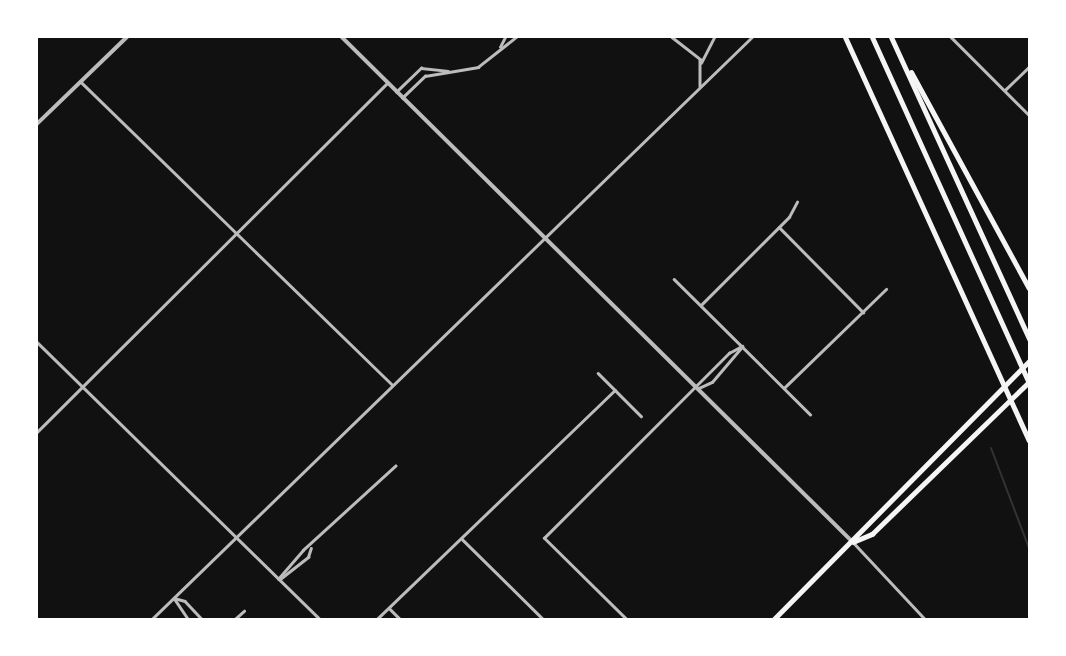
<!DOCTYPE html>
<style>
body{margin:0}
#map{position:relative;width:1066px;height:656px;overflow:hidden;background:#111;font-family:Helvetica,sans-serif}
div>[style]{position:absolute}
.stream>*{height:2px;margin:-1px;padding:0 1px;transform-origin:1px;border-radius:1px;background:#333}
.minor>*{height:2.5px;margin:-1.25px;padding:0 1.25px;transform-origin:1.25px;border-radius:1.25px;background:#bcbcbc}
.tertiary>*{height:3.5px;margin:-1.75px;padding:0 1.75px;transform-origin:1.75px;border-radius:1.75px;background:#bcbcbc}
.secondary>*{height:4.5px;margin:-2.25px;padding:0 2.25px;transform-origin:2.25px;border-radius:2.25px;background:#f5f5f5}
.motorway>*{height:5px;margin:-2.5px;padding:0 2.5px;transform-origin:2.5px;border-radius:2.5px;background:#f5f5f5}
span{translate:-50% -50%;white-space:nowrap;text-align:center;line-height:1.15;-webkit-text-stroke:7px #fff;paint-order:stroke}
.frame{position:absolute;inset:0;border:38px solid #fff;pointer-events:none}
</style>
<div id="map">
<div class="stream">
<div style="left:991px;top:448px;width:107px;rotate:69.2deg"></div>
</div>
<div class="minor">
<div style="left:672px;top:37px;width:36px;rotate:38deg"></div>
<div style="left:700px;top:59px;width:27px;rotate:90deg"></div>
<div style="left:951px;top:37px;width:110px;rotate:45deg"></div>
<div style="left:500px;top:47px;width:11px;rotate:-63deg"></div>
<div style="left:701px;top:63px;width:29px;rotate:-63deg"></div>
<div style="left:80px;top:81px;width:436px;rotate:44.2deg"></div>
<div style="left:1005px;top:90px;width:33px;rotate:-44deg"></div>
<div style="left:396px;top:92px;width:35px;rotate:-44deg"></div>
<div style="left:421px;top:68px;width:27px;rotate:6deg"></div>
<div style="left:402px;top:98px;width:32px;rotate:-44deg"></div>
<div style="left:425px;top:76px;width:54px;rotate:-9.6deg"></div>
<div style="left:478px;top:67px;width:48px;rotate:-38.3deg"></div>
<div style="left:779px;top:227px;width:120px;rotate:45.3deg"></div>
<div style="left:674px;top:279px;width:192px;rotate:44.8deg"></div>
<div style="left:702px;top:304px;width:123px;rotate:-45deg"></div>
<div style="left:789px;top:217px;width:17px;rotate:-62deg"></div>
<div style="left:37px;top:342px;width:396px;rotate:44.4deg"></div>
<div style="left:598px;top:373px;width:61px;rotate:45deg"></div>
<div style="left:699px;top:388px;width:14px;rotate:-25deg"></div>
<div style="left:712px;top:382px;width:45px;rotate:-49.5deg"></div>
<div style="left:784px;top:388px;width:142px;rotate:-44.1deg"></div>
<div style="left:37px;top:432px;width:494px;rotate:-44.9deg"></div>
<div style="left:462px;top:539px;width:114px;rotate:44.6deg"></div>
<div style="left:853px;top:542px;width:105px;rotate:46.9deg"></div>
<div style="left:278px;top:579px;width:38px;rotate:-49deg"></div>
<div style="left:303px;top:550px;width:125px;rotate:-42.4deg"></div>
<div style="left:280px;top:579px;width:36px;rotate:-38deg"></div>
<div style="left:308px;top:557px;width:9px;rotate:-72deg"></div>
<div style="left:174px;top:598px;width:11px;rotate:15deg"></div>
<div style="left:185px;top:601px;width:25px;rotate:47deg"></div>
<div style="left:174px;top:598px;width:25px;rotate:56deg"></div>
<div style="left:390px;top:609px;width:14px;rotate:45deg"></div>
<div style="left:152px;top:619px;width:836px;rotate:-44.13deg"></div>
<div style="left:235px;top:619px;width:12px;rotate:-42deg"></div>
<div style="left:377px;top:619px;width:330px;rotate:-43.9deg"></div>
<div style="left:626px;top:619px;width:115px;rotate:-135.4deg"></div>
<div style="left:544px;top:538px;width:262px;rotate:-45deg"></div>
<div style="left:729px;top:353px;width:15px;rotate:-28deg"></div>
</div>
<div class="tertiary">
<div style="left:342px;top:37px;width:716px;rotate:44.66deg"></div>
<div style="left:37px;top:124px;width:125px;rotate:-44deg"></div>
</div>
<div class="secondary">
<div style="left:853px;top:542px;width:21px;rotate:-23deg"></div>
<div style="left:872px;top:534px;width:219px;rotate:-44.1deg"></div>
<div style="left:774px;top:619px;width:363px;rotate:-45.3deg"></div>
</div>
<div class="motorway">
<div style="left:845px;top:37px;width:443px;rotate:65.5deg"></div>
<div style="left:872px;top:37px;width:380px;rotate:65.6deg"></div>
<div style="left:891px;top:37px;width:332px;rotate:65.4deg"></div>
<div style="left:911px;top:72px;width:246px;rotate:61.4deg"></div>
</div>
<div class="frame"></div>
</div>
